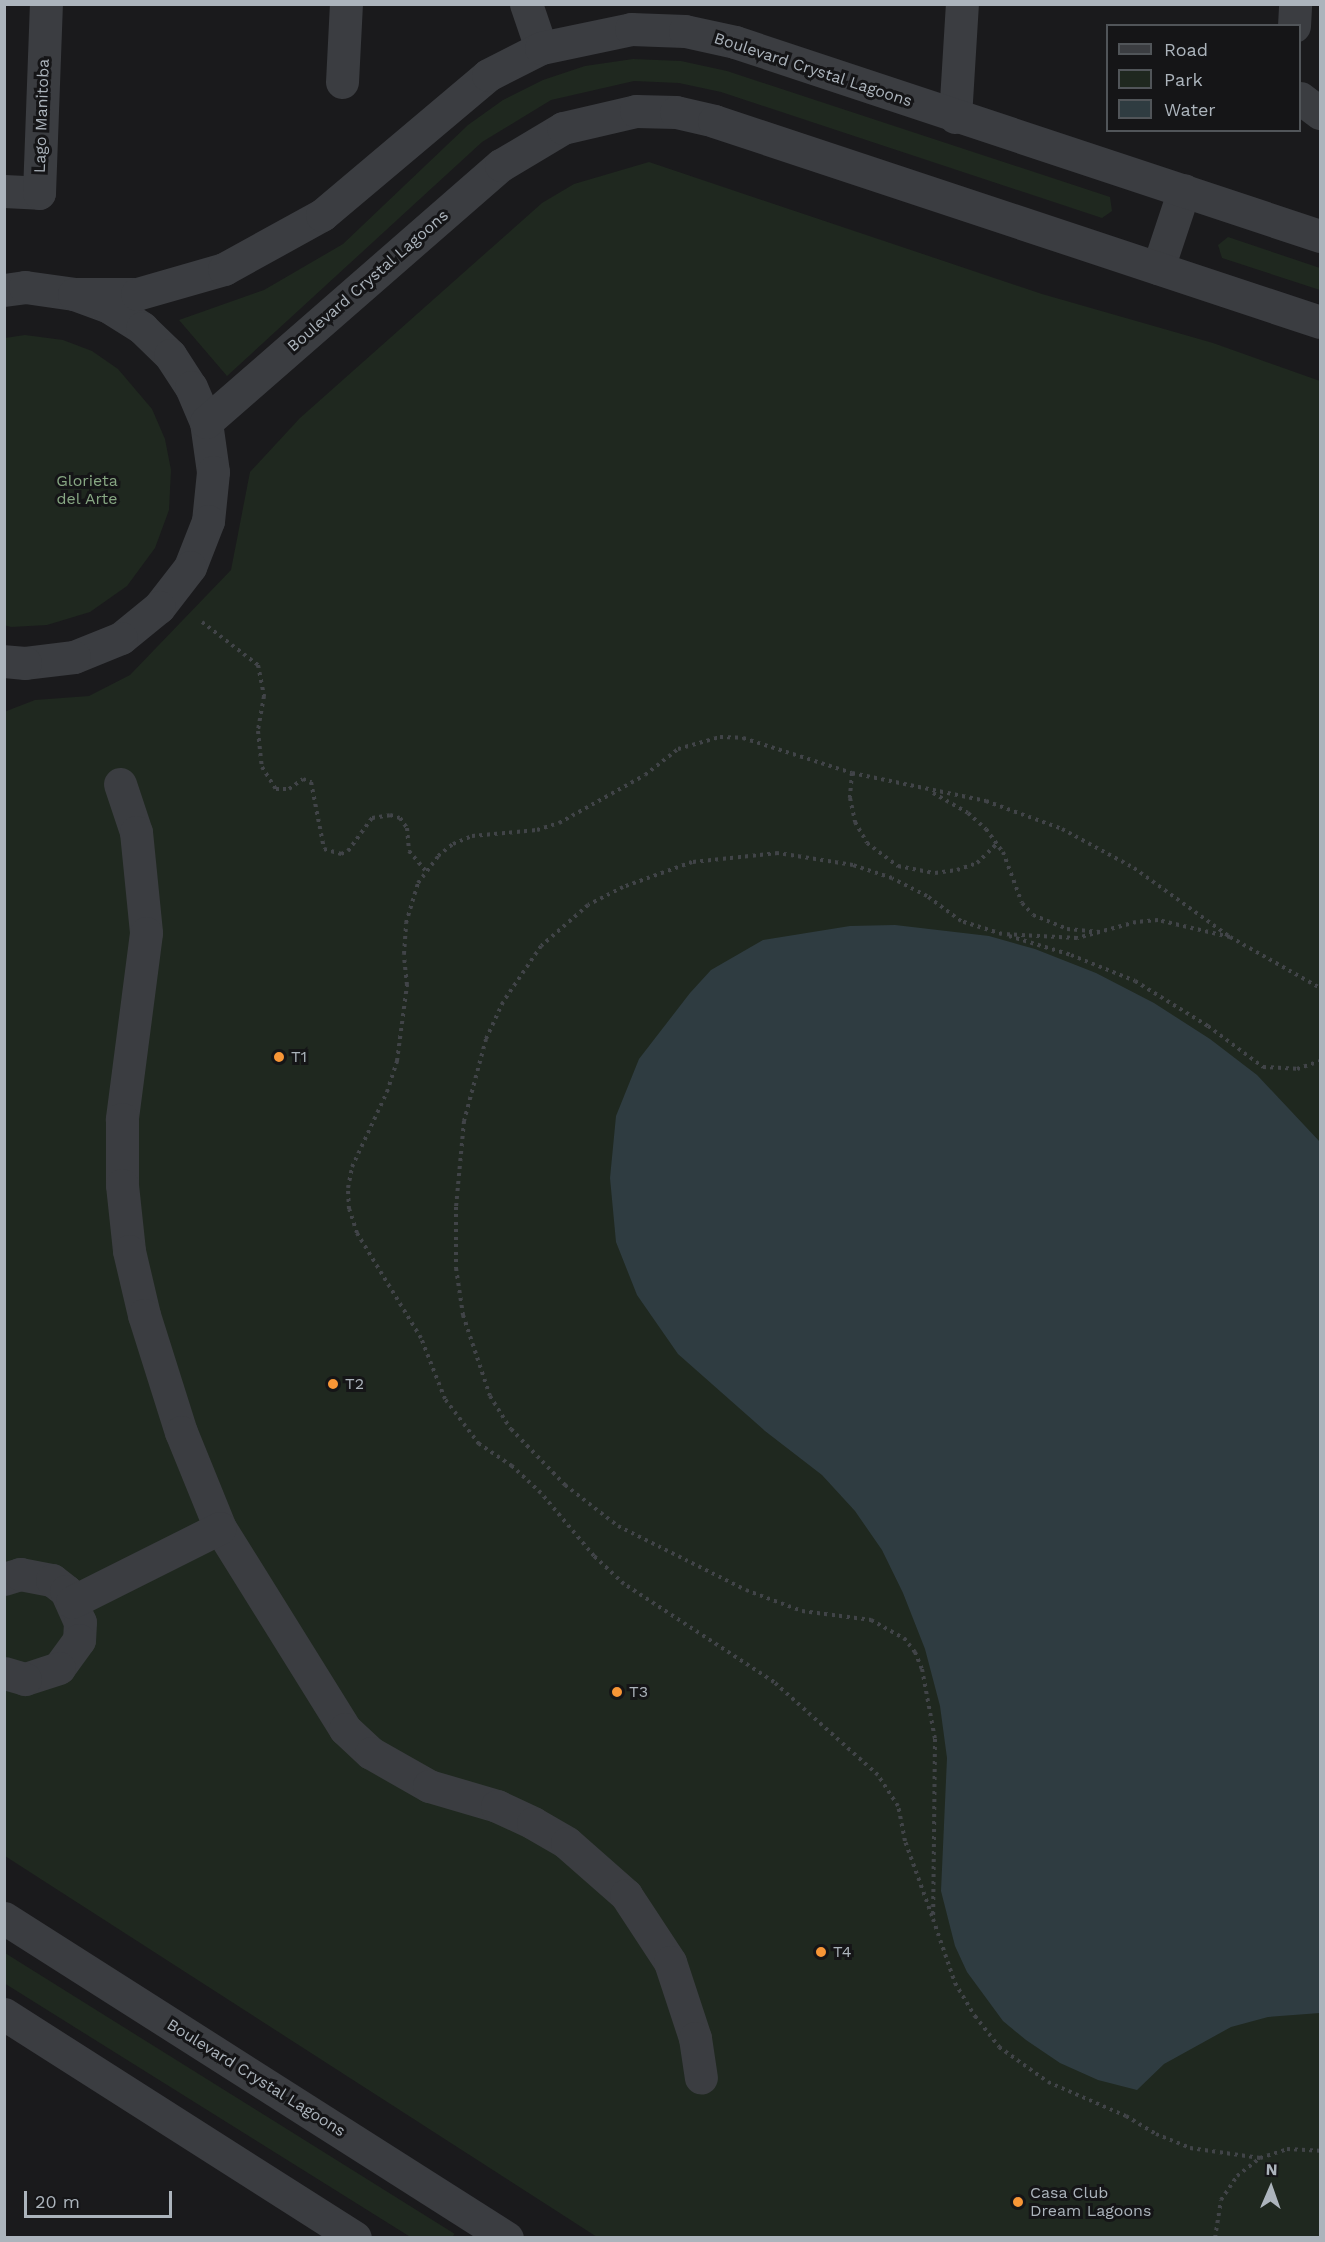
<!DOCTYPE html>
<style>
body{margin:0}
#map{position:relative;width:1325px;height:2242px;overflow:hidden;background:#1a1a1c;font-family:"Work Sans",sans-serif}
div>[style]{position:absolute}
.green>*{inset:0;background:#1f281f;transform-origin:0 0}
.water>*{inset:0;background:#2f3c41}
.path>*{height:4px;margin-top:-2px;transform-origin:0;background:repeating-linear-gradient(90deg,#414448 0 3px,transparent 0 7.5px)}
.minor>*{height:33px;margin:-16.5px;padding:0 16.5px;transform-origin:16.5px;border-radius:16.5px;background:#3b3d41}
.dots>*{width:16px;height:16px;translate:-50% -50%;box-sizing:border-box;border:3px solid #151517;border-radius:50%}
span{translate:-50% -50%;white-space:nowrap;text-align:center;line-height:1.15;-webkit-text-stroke:6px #151517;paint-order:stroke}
.street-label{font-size:16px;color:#acb4bc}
.park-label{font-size:16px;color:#87a783}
.poi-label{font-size:16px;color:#acb4bc}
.left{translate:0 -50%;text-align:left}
.frame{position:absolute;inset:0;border:6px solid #acb4bc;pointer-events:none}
.legend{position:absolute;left:1106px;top:24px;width:195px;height:108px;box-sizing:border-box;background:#151517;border:2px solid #515559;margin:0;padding:8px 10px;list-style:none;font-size:18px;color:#acb4bc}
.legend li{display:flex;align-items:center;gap:12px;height:30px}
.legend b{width:30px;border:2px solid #515559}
.north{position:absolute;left:1241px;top:2158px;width:60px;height:60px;-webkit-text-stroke:4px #151517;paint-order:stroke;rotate:2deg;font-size:16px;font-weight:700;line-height:24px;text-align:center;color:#acb4bc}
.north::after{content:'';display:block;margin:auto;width:21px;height:27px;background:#acb4bc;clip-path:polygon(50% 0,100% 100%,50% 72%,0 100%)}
.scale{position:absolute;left:24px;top:2191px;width:148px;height:27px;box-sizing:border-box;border:3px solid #acb4bc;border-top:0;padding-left:8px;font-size:18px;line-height:21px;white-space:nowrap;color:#acb4bc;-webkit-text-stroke:4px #151517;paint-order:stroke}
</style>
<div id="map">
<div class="green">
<div style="clip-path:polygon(633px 59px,681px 61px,727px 71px,1110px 197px,1112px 211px,1102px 218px,721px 92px,679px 83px,634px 81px,551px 100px,482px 142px,227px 376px,179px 320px,264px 290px,343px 244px,468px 125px,503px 100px,543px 80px,585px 66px)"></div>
<div style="clip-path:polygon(649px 162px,1042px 294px,1213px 343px,1320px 381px,1320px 2237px,597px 2237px,5px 1856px,4px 712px,35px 700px,89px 696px,130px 675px,231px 570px,250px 472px,300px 418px,542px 203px,574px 184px)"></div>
<div style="clip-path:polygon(1228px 237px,1320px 268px,1320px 290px,1222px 258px,1218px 245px)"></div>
<div style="clip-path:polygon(25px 335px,63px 340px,92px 351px,118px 369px,152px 409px,165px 439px,171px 470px,169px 510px,155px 548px,127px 586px,90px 612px,47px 625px,11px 627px,4px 625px,5px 338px)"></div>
<div style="left:5px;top:1953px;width:530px;height:26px;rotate:32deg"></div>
</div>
<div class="water">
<div style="clip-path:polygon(895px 925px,989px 936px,1035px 949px,1096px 973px,1154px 1003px,1210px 1039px,1257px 1075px,1320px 1142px,1320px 2013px,1268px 2017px,1231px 2027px,1164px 2064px,1137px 2090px,1098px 2080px,1060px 2063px,1026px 2040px,1003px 2021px,967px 1972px,955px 1946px,941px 1891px,947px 1758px,940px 1706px,925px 1649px,903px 1593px,882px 1550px,855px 1511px,822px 1475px,765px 1431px,678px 1354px,637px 1295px,616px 1242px,610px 1178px,616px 1116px,639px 1059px,690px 993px,711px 970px,763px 940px,850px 926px)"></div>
</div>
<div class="path">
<div style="left:202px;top:622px;width:71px;rotate:37.5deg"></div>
<div style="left:258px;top:665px;width:32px;rotate:79deg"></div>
<div style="left:264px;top:696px;width:36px;rotate:100deg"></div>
<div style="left:258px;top:731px;width:36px;rotate:84deg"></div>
<div style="left:262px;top:767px;width:26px;rotate:58deg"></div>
<div style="left:276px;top:789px;width:13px"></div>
<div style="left:289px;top:789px;width:17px;rotate:-36deg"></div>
<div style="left:303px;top:779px;width:9px;rotate:21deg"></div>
<div style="left:311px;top:782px;width:68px;rotate:79deg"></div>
<div style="left:324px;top:849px;width:18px;rotate:16deg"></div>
<div style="left:341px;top:854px;width:8px;rotate:-23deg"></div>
<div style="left:348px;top:851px;width:41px;rotate:-54deg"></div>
<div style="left:372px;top:818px;width:18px;rotate:-9deg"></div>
<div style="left:390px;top:815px;width:10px;rotate:17deg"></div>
<div style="left:400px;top:818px;width:12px;rotate:55deg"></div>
<div style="left:407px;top:828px;width:23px;rotate:85deg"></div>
<div style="left:409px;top:851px;width:25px;rotate:50deg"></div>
<div style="left:852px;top:773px;width:25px;rotate:95deg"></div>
<div style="left:850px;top:798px;width:25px;rotate:78deg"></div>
<div style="left:855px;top:822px;width:24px;rotate:60deg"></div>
<div style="left:867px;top:843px;width:39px;rotate:37deg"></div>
<div style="left:898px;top:866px;width:38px;rotate:11deg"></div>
<div style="left:935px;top:873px;width:22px;rotate:-8deg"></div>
<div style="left:957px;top:870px;width:21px;rotate:-19deg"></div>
<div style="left:977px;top:863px;width:28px;rotate:-44deg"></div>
<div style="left:933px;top:793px;width:40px;rotate:29.7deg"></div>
<div style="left:968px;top:813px;width:24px;rotate:42deg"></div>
<div style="left:986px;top:829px;width:29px;rotate:54deg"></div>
<div style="left:1003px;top:852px;width:54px;rotate:69.6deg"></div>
<div style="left:1022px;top:903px;width:16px;rotate:47deg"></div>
<div style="left:1033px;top:915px;width:37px;rotate:22deg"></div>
<div style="left:1067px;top:929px;width:33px;rotate:5deg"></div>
<div style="left:1009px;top:936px;width:65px;rotate:17deg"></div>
<div style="left:1071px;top:955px;width:69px;rotate:22.1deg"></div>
<div style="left:1135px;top:981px;width:86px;rotate:31.7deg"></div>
<div style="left:1208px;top:1026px;width:69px;rotate:36.7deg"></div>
<div style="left:1263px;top:1067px;width:34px;rotate:3deg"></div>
<div style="left:1297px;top:1069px;width:24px;rotate:-19deg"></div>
<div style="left:1230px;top:937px;width:74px;rotate:-166.7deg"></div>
<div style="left:1158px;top:920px;width:22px;rotate:175deg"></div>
<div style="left:1136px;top:922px;width:61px;rotate:164.8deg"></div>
<div style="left:1077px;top:938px;width:75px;rotate:-176.9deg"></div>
<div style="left:1002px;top:934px;width:43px;rotate:-162.4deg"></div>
<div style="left:961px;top:921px;width:42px;rotate:-143.7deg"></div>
<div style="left:927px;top:896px;width:39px;rotate:-153deg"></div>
<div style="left:892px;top:878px;width:41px;rotate:-161.6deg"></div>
<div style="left:853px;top:865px;width:76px;rotate:-170.9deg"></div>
<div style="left:778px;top:853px;width:86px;rotate:174deg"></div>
<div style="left:692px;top:862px;width:73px;rotate:160.1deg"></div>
<div style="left:623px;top:887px;width:39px;rotate:153deg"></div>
<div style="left:588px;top:905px;width:62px;rotate:138.9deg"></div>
<div style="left:541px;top:946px;width:68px;rotate:124.2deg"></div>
<div style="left:503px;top:1002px;width:41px;rotate:114.7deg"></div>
<div style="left:486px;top:1039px;width:85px;rotate:105deg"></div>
<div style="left:464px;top:1121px;width:86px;rotate:95.3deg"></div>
<div style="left:456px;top:1207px;width:61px;rotate:90deg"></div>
<div style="left:456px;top:1268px;width:48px;rotate:81.5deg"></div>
<div style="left:463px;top:1315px;width:85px;rotate:71.6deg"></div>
<div style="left:490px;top:1396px;width:39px;rotate:58deg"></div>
<div style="left:511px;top:1429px;width:78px;rotate:46deg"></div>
<div style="left:565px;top:1485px;width:67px;rotate:37.7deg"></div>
<div style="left:618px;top:1526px;width:143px;rotate:26.6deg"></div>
<div style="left:746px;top:1590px;width:60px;rotate:20.6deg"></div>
<div style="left:802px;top:1611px;width:70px;rotate:7.4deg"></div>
<div style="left:871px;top:1620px;width:38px;rotate:29deg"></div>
<div style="left:904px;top:1638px;width:18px;rotate:52deg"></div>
<div style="left:915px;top:1652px;width:18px;rotate:68deg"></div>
<div style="left:922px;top:1669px;width:71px;rotate:79.5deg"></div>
<div style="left:935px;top:1739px;width:180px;rotate:90.6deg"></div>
<div style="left:933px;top:1919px;width:68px;rotate:71deg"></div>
<div style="left:955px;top:1983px;width:39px;rotate:59deg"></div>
<div style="left:975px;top:2016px;width:39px;rotate:52deg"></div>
<div style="left:999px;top:2047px;width:60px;rotate:35.5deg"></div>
<div style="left:1048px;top:2082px;width:85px;rotate:23.6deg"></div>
<div style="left:1126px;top:2116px;width:35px;rotate:31deg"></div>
<div style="left:1156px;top:2134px;width:37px;rotate:22deg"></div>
<div style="left:1190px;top:2148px;width:71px;rotate:8.1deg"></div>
<div style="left:932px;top:1916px;width:80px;rotate:-109.8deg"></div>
<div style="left:905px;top:1841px;width:36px;rotate:-101deg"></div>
<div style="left:898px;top:1806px;width:37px;rotate:-123deg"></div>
<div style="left:878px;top:1775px;width:140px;rotate:-138.2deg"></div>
<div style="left:774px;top:1682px;width:179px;rotate:-146.8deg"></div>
<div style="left:624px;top:1584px;width:41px;rotate:-137deg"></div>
<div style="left:594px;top:1556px;width:82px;rotate:-130.1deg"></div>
<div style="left:541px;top:1493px;width:40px;rotate:-137deg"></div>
<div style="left:512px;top:1466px;width:40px;rotate:-146deg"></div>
<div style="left:479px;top:1444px;width:56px;rotate:-127.1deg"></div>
<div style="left:445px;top:1399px;width:66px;rotate:-111.5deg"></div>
<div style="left:421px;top:1338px;width:123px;rotate:-121.4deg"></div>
<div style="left:357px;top:1233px;width:25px;rotate:-108deg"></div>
<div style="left:349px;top:1209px;width:21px;rotate:-93deg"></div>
<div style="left:348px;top:1188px;width:21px;rotate:-79deg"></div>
<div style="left:352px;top:1167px;width:83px;rotate:-65deg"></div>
<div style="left:387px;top:1092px;width:33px;rotate:-72deg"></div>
<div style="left:397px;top:1061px;width:77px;rotate:-82.5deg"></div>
<div style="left:407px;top:985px;width:31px;rotate:-96deg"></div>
<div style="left:404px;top:954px;width:31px;rotate:-86deg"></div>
<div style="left:406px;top:923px;width:42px;rotate:-73.3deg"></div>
<div style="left:418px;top:883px;width:34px;rotate:-53deg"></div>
<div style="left:438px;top:856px;width:19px;rotate:-39deg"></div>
<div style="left:453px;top:844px;width:21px;rotate:-23deg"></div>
<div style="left:472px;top:836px;width:65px;rotate:-5.3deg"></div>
<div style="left:537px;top:830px;width:23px;rotate:-18deg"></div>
<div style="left:559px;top:823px;width:98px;rotate:-29.2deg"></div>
<div style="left:645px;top:775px;width:42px;rotate:-38.2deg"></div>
<div style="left:678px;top:749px;width:44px;rotate:-15.9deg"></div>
<div style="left:720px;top:737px;width:23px;rotate:2deg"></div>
<div style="left:743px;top:738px;width:114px;rotate:17.8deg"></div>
<div style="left:852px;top:773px;width:137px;rotate:11.8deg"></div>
<div style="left:986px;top:801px;width:81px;rotate:20.2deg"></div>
<div style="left:1062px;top:829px;width:82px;rotate:28.4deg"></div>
<div style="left:1134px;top:868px;width:118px;rotate:35.7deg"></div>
<div style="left:1230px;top:937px;width:103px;rotate:29.5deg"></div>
<div style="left:1215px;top:2238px;width:38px;rotate:-81deg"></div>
<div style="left:1221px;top:2200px;width:29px;rotate:-56deg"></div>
<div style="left:1237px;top:2176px;width:29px;rotate:-38deg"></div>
<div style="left:1260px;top:2158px;width:28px;rotate:-18deg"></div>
<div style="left:1287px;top:2149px;width:33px;rotate:3deg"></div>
</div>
<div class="minor">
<div style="left:526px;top:4px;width:46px;rotate:71.2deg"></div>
<div style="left:1294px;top:26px;width:22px;rotate:-87deg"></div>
<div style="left:342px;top:82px;width:78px;rotate:-87.1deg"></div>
<div style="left:1300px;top:98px;width:25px;rotate:37deg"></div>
<div style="left:955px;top:117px;width:113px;rotate:-86.5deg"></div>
<div style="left:4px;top:191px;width:35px;rotate:3deg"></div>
<div style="left:39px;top:193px;width:189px;rotate:-87.9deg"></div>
<div style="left:1158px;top:268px;width:82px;rotate:-71.6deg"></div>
<div style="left:4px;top:290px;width:21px;rotate:-8deg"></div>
<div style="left:25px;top:287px;width:49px;rotate:8.1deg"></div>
<div style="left:74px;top:294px;width:37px;rotate:20deg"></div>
<div style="left:109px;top:307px;width:39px;rotate:32deg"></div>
<div style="left:142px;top:328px;width:39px;rotate:44deg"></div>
<div style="left:170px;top:355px;width:38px;rotate:57deg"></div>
<div style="left:191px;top:387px;width:38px;rotate:67deg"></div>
<div style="left:206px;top:422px;width:50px;rotate:82deg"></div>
<div style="left:213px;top:472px;width:49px;rotate:95.8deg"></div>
<div style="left:208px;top:521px;width:49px;rotate:111.4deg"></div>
<div style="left:190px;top:567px;width:51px;rotate:127.8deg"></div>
<div style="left:159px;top:607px;width:49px;rotate:140.8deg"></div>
<div style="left:121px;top:638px;width:51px;rotate:158deg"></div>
<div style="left:74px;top:657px;width:49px;rotate:173deg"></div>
<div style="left:25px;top:663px;width:21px;rotate:-175deg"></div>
<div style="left:74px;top:294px;width:63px"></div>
<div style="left:137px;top:294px;width:91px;rotate:-16deg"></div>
<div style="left:224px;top:269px;width:112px;rotate:-28.9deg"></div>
<div style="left:322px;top:215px;width:217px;rotate:-40.1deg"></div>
<div style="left:488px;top:75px;width:59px;rotate:-27deg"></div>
<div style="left:541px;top:48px;width:92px;rotate:-11.9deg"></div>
<div style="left:631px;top:29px;width:54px;rotate:2.1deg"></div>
<div style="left:685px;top:31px;width:51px;rotate:12.4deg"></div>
<div style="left:735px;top:42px;width:616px;rotate:18.35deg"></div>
<div style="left:206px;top:422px;width:391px;rotate:-41.1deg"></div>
<div style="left:501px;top:165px;width:72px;rotate:-30.8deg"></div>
<div style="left:563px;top:128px;width:75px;rotate:-13.1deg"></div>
<div style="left:636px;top:111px;width:40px;rotate:1.4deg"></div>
<div style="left:676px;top:112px;width:39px;rotate:13deg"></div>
<div style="left:714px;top:121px;width:638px;rotate:18.35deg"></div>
<div style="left:120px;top:784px;width:51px;rotate:71.6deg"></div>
<div style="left:136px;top:832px;width:101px;rotate:84.3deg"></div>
<div style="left:146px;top:933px;width:188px;rotate:97.4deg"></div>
<div style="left:122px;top:1119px;width:66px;rotate:90deg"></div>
<div style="left:122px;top:1185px;width:66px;rotate:83.9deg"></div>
<div style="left:129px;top:1251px;width:66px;rotate:76.8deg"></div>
<div style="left:144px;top:1315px;width:123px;rotate:72.5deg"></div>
<div style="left:181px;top:1432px;width:104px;rotate:67.9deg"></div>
<div style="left:220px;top:1528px;width:237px;rotate:58.1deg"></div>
<div style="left:345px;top:1729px;width:35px;rotate:43deg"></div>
<div style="left:371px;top:1753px;width:67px;rotate:29.6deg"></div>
<div style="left:429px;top:1786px;width:71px;rotate:16.4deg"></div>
<div style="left:497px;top:1806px;width:40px;rotate:25deg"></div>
<div style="left:533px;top:1823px;width:39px;rotate:30deg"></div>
<div style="left:567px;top:1843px;width:79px;rotate:41.4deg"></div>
<div style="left:626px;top:1895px;width:80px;rotate:56.7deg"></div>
<div style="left:670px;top:1962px;width:80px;rotate:71.8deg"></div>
<div style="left:695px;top:2038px;width:40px;rotate:81.5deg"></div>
<div style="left:4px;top:1579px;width:17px;rotate:-17deg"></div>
<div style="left:20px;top:1574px;width:33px;rotate:11deg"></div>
<div style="left:52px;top:1580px;width:18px;rotate:38deg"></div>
<div style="left:66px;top:1591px;width:34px;rotate:66deg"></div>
<div style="left:80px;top:1622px;width:18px;rotate:93deg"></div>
<div style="left:79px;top:1640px;width:34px;rotate:126deg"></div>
<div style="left:59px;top:1668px;width:36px;rotate:162deg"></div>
<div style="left:25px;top:1679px;width:22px;rotate:-164deg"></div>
<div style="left:72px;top:1602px;width:165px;rotate:-26.6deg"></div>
<div style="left:4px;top:1918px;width:596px;rotate:32.46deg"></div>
<div style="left:4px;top:2014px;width:416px;rotate:32.5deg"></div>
</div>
<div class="dots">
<div style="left:279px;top:1057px;background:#f89636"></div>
<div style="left:333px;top:1384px;background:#f89636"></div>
<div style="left:617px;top:1692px;background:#f89636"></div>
<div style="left:821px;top:1952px;background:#f89636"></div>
<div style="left:1018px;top:2202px;background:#f89636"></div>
</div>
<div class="street-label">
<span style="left:813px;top:70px;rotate:18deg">Boulevard Crystal Lagoons</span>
<span style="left:42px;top:116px;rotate:-88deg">Lago Manitoba</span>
<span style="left:368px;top:281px;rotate:-41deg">Boulevard Crystal Lagoons</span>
<span style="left:256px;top:2078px;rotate:32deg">Boulevard Crystal Lagoons</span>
</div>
<div class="park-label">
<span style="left:87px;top:490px">Glorieta<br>del Arte</span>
</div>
<div class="poi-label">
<span class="left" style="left:291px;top:1057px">T1</span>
<span class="left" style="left:345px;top:1384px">T2</span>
<span class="left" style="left:629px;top:1692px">T3</span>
<span class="left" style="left:833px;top:1952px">T4</span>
<span class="left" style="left:1030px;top:2202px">Casa Club<br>Dream Lagoons</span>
</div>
<div class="frame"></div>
<ul class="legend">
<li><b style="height:8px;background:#3b3d41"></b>Road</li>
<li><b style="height:16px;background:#1f281f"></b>Park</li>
<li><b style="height:16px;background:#2f3c41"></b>Water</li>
</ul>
<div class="north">N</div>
<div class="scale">20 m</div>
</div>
